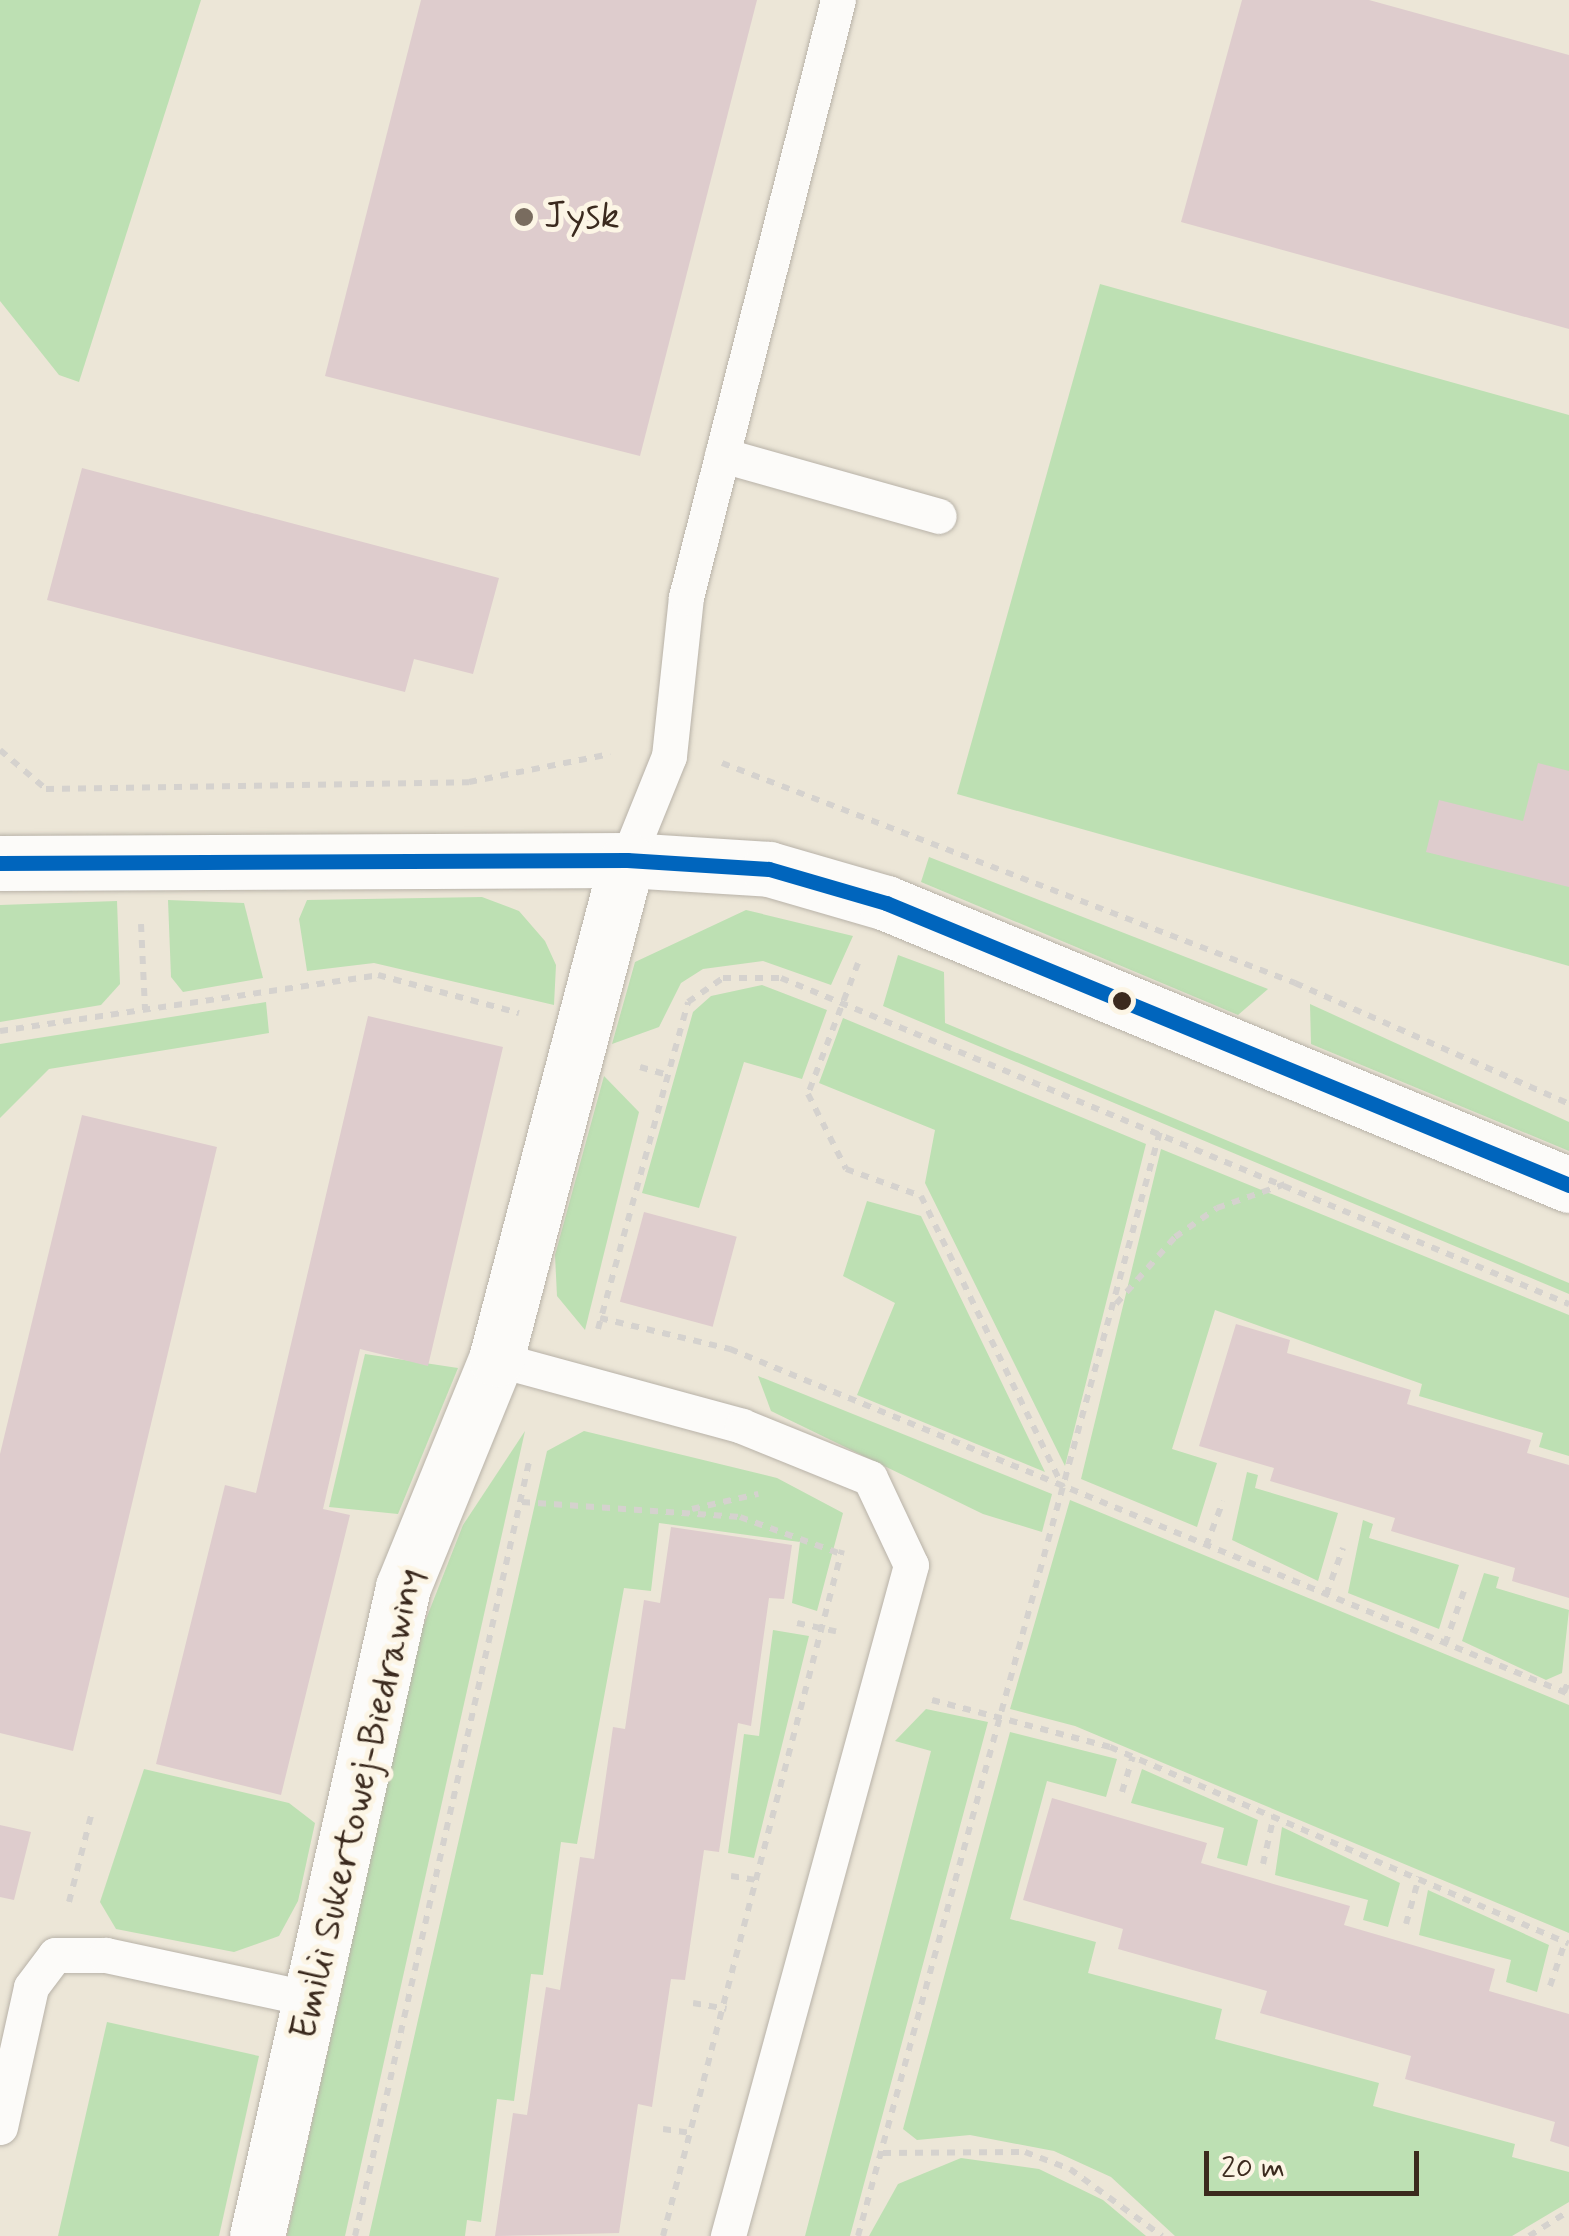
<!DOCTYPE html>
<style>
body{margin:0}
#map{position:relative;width:1569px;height:2236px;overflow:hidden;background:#ece6d7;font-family:Mynerve,sans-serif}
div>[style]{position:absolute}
.green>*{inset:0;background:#bde0b3}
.building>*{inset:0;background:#decccd;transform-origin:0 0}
.path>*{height:6px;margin-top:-3px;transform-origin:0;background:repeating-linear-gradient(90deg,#d5d2ce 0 8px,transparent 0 16px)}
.roads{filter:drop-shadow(0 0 2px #b8b2a8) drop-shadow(0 0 2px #b8b2a8)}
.lane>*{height:35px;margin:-17.5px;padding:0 17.5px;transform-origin:17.5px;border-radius:17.5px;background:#fcfbf9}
.street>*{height:55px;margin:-27.5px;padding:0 27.5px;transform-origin:27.5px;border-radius:27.5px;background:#fcfbf9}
.bus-1>*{height:15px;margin:-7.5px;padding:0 7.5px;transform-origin:7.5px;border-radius:7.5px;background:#0065bd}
.dots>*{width:28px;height:28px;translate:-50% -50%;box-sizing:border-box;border:5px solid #fcf5e5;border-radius:50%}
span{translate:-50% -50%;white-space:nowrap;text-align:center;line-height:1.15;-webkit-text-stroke:10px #fcf5e5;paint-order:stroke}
.poi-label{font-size:38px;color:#3b2a1e}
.left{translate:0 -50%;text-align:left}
.street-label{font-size:38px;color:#3b2a1e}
.scale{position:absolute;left:1204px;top:2151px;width:215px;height:45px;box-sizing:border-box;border:5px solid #3b2a1e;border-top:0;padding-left:12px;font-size:30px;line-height:35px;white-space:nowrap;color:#3b2a1e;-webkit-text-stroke:8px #fcf5e5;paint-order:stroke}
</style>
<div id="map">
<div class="green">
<div style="clip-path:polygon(0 0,201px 0,79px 382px,59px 375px,0 301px)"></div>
<div style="clip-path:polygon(1100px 284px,1569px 415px,1569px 966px,957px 794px)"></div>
<div style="clip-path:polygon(929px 857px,1268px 989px,1238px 1015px,921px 882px)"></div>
<div style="clip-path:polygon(482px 897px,519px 911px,545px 941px,556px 965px,554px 1005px,374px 963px,307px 971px,299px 919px,307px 900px)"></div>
<div style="clip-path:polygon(168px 900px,244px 903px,263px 978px,183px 992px,171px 977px)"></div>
<div style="clip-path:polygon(117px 901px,120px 984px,101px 1005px,0 1022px,0 905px)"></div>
<div style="clip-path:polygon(746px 910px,853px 936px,831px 985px,763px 961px,703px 969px,681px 983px,659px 1027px,612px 1044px,635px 962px)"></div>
<div style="clip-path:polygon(898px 955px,944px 972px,945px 1023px,1569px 1283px,1569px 1294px,883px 1006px)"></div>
<div style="clip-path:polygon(762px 985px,827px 1010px,802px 1079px,744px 1062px,699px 1208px,642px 1193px,693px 1012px,711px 996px)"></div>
<div style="clip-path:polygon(266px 1002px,269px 1033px,49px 1069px,0 1118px,0 1044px)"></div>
<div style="clip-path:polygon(1310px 1004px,1569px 1122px,1569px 1151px,1311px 1044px)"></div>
<div style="clip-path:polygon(843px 1018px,1146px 1144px,1065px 1466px,925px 1183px,935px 1130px,819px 1083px)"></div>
<div style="clip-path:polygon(604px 1076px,639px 1112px,585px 1330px,557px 1296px,555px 1255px)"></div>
<div style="clip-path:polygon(1161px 1149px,1569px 1315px,1569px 1456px,1539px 1447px,1543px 1433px,1419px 1396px,1422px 1384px,1215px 1310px,1172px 1449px,1217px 1463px,1197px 1527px,1081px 1479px)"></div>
<div style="clip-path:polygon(867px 1201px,921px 1216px,1045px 1472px,857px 1395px,895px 1303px,843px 1276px)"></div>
<div style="clip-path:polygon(365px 1354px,458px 1368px,398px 1514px,329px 1507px)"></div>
<div style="clip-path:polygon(758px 1376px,1052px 1494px,1042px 1532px,983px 1514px,771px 1411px)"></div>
<div style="clip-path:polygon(525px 1431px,345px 2236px,287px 2236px,419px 1637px,463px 1525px)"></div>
<div style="clip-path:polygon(584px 1431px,777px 1478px,843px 1513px,817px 1611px,792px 1603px,800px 1542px,659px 1523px,651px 1591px,624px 1588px,577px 1844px,561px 1842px,543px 1975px,531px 1974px,514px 2101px,497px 2099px,481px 2222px,467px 2220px,465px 2236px,369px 2236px,547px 1451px)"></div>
<div style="clip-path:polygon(1247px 1472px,1258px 1475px,1255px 1488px,1338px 1513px,1318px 1581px,1232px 1540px)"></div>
<div style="clip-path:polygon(1070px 1500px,1569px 1705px,1569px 1933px,1075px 1726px,1010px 1709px)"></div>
<div style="clip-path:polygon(1363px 1520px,1373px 1524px,1369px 1538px,1459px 1565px,1439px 1629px,1348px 1593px)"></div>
<div style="clip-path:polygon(1484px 1573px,1499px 1577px,1496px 1588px,1569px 1610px,1562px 1673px,1546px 1680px,1462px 1641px)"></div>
<div style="clip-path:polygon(773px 1630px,809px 1636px,754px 1858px,728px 1853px,744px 1734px,759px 1736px)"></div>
<div style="clip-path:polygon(926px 1709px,988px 1722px,850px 2236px,805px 2236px,931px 1751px,895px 1741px)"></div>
<div style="clip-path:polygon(1010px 1732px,1117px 1759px,1106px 1797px,1047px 1781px,1010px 1919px,1096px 1942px,1088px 1973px,1222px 2009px,1215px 2039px,1379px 2083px,1373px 2106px,1515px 2144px,1512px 2157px,1569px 2172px,1569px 2202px,1512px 2236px,1175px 2236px,1111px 2177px,1054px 2151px,970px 2135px,917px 2140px,903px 2129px)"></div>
<div style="clip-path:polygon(144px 1769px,289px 1803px,315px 1823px,298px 1901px,279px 1936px,234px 1952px,116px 1929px,100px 1902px)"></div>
<div style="clip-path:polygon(1142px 1769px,1258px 1820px,1247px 1866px,1217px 1858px,1224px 1828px,1131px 1803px)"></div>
<div style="clip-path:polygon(1282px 1827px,1400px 1883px,1388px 1927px,1363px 1920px,1368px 1900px,1275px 1875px)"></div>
<div style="clip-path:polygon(1428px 1890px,1549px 1945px,1537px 1992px,1506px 1982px,1511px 1960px,1419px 1935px)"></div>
<div style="clip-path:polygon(107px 2022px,259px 2056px,219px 2236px,58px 2236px)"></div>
<div style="clip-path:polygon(961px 2158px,1039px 2169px,1103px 2200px,1146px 2236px,869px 2236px,898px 2184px)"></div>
</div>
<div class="building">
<div style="clip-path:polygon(421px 0,757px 0,640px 456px,325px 376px)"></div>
<div style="clip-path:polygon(1242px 0,1369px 0,1569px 55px,1569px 329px,1181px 222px)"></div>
<div style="clip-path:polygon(82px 468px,499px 578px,473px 674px,414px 659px,405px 692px,47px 600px)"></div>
<div style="clip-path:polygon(1538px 763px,1569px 771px,1569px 887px,1426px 852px,1439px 800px,1523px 821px)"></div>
<div style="clip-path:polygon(368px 1016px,503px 1047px,428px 1366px,360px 1349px,323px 1509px,350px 1515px,281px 1795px,156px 1764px,225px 1485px,256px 1493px)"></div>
<div style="clip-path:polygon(82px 1115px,217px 1147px,73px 1751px,0 1733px,0 1454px)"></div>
<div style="left:644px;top:1212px;width:96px;height:93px;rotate:15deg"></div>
<div style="clip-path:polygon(1236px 1324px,1290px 1340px,1287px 1353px,1411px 1390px,1407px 1404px,1531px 1440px,1527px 1453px,1569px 1465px,1569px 1598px,1512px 1581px,1515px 1568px,1391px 1531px,1395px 1518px,1270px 1481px,1274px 1468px,1199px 1446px)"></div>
<div style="clip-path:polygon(671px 1527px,792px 1545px,784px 1599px,769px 1598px,751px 1726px,738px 1723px,719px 1852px,704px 1850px,685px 1980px,671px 1979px,652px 2107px,638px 2104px,619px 2233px,495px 2236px,513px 2113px,527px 2115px,546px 1987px,560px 1990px,580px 1857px,594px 1859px,613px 1727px,625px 1729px,644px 1600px,660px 1603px)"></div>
<div style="clip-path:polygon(1052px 1798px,1207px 1843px,1201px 1863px,1350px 1906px,1344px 1925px,1495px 1969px,1489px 1991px,1569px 2014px,1569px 2147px,1550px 2141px,1555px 2122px,1405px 2079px,1411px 2056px,1260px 2013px,1267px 1991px,1118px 1949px,1123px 1929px,1023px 1900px)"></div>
<div style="clip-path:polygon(0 1825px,31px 1832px,14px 1900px,0 1897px)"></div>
</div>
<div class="path">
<div style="left:0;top:750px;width:60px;rotate:40.3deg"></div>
<div style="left:46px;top:789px;width:423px;rotate:-0.9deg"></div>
<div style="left:469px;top:782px;width:144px;rotate:-11.2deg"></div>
<div style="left:722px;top:763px;width:614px;rotate:21deg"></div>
<div style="left:1295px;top:983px;width:300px;rotate:23.8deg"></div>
<div style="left:141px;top:924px;width:85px;rotate:87.3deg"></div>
<div style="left:858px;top:963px;width:140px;rotate:110.9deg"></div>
<div style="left:808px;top:1094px;width:84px;rotate:63.1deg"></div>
<div style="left:846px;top:1169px;width:80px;rotate:19.8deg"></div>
<div style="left:921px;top:1196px;width:324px;rotate:64deg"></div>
<div style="left:0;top:1031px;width:382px;rotate:-8.4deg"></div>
<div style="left:378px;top:975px;width:146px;rotate:15.1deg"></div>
<div style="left:640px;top:1067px;width:29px;rotate:16deg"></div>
<div style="left:1116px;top:1304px;width:89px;rotate:-48.6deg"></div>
<div style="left:1175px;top:1237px;width:51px;rotate:-34.6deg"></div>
<div style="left:1217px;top:1208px;width:72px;rotate:-19.4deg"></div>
<div style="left:600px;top:1318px;width:134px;rotate:13.4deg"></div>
<div style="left:730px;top:1349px;width:907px;rotate:22.35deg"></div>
<div style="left:598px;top:1329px;width:339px;rotate:-74.6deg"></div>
<div style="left:688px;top:1002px;width:42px;rotate:-34.4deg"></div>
<div style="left:723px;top:978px;width:58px"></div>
<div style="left:781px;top:978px;width:853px;rotate:22.48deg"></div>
<div style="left:522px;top:1502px;width:219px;rotate:3.9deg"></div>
<div style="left:740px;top:1517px;width:108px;rotate:20.1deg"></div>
<div style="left:692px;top:1509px;width:68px;rotate:-12.8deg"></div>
<div style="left:1206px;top:1546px;width:48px;rotate:-69.3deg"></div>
<div style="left:1326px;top:1595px;width:50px;rotate:-70.1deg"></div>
<div style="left:797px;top:1623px;width:40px;rotate:12deg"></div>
<div style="left:1445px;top:1644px;width:56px;rotate:-70.3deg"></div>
<div style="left:1564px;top:1692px;width:13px;rotate:-67deg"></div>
<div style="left:932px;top:1700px;width:184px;rotate:14.8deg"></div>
<div style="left:1110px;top:1747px;width:499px;rotate:23.2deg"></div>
<div style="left:1122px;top:1792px;width:37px;rotate:-73deg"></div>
<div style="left:1263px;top:1864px;width:50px;rotate:-77.3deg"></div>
<div style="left:731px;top:1876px;width:25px;rotate:9deg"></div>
<div style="left:69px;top:1902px;width:93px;rotate:-75.7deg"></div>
<div style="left:1406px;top:1924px;width:49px;rotate:-74.5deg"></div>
<div style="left:1550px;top:1986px;width:46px;rotate:-71.2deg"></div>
<div style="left:693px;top:2003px;width:34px;rotate:10deg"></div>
<div style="left:663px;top:2129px;width:30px;rotate:8deg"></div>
<div style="left:883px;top:2153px;width:142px;rotate:-0.4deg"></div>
<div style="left:1025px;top:2152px;width:48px;rotate:20.7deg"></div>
<div style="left:1070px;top:2169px;width:114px;rotate:36.1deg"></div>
<div style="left:355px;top:2236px;width:793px;rotate:-77.33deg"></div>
<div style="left:663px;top:2236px;width:709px;rotate:-75.38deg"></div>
<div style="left:858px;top:2236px;width:1146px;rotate:-74.71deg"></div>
<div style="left:1529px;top:2236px;width:47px;rotate:-32deg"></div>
</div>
<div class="roads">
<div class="lane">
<div style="left:722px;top:455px;width:225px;rotate:15.7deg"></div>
<div style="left:627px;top:860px;width:112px;rotate:-68deg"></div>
<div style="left:669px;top:756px;width:160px;rotate:-83.9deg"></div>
<div style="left:686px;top:597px;width:616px;rotate:-75.72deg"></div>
<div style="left:496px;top:1359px;width:255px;rotate:15.2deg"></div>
<div style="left:742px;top:1426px;width:138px;rotate:22.1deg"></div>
<div style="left:870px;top:1478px;width:96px;rotate:64.8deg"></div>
<div style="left:911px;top:1565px;width:696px;rotate:105.26deg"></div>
<div style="left:0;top:2127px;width:143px;rotate:-77.5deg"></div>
<div style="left:31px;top:1987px;width:40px;rotate:-53deg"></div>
<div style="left:55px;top:1955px;width:51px"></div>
<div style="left:106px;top:1955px;width:211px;rotate:12.1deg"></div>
</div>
<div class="street">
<div style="left:0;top:863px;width:627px;rotate:-0.27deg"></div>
<div style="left:627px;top:860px;width:142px;rotate:3.6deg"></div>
<div style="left:769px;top:869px;width:122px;rotate:16.2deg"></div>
<div style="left:886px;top:903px;width:739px;rotate:22.43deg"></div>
<div style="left:257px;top:2236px;width:665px;rotate:-77.32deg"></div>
<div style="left:403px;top:1587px;width:246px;rotate:-67.8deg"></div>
<div style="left:496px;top:1359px;width:516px;rotate:-75.29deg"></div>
</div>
</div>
<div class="bus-1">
<div style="left:0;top:863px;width:627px;rotate:-0.27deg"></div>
<div style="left:627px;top:860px;width:142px;rotate:3.6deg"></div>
<div style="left:769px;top:869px;width:122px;rotate:16.2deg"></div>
<div style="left:886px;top:903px;width:739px;rotate:22.43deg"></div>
</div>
<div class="dots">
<div style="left:524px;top:217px;background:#796c5f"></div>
<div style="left:1122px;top:1001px;background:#3b2a1e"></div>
</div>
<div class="poi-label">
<span class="left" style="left:544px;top:217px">Jysk</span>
</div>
<div class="street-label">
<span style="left:358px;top:1804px;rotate:-77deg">Emilii Sukertowej-Biedrawiny</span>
</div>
<div class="scale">20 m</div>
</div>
